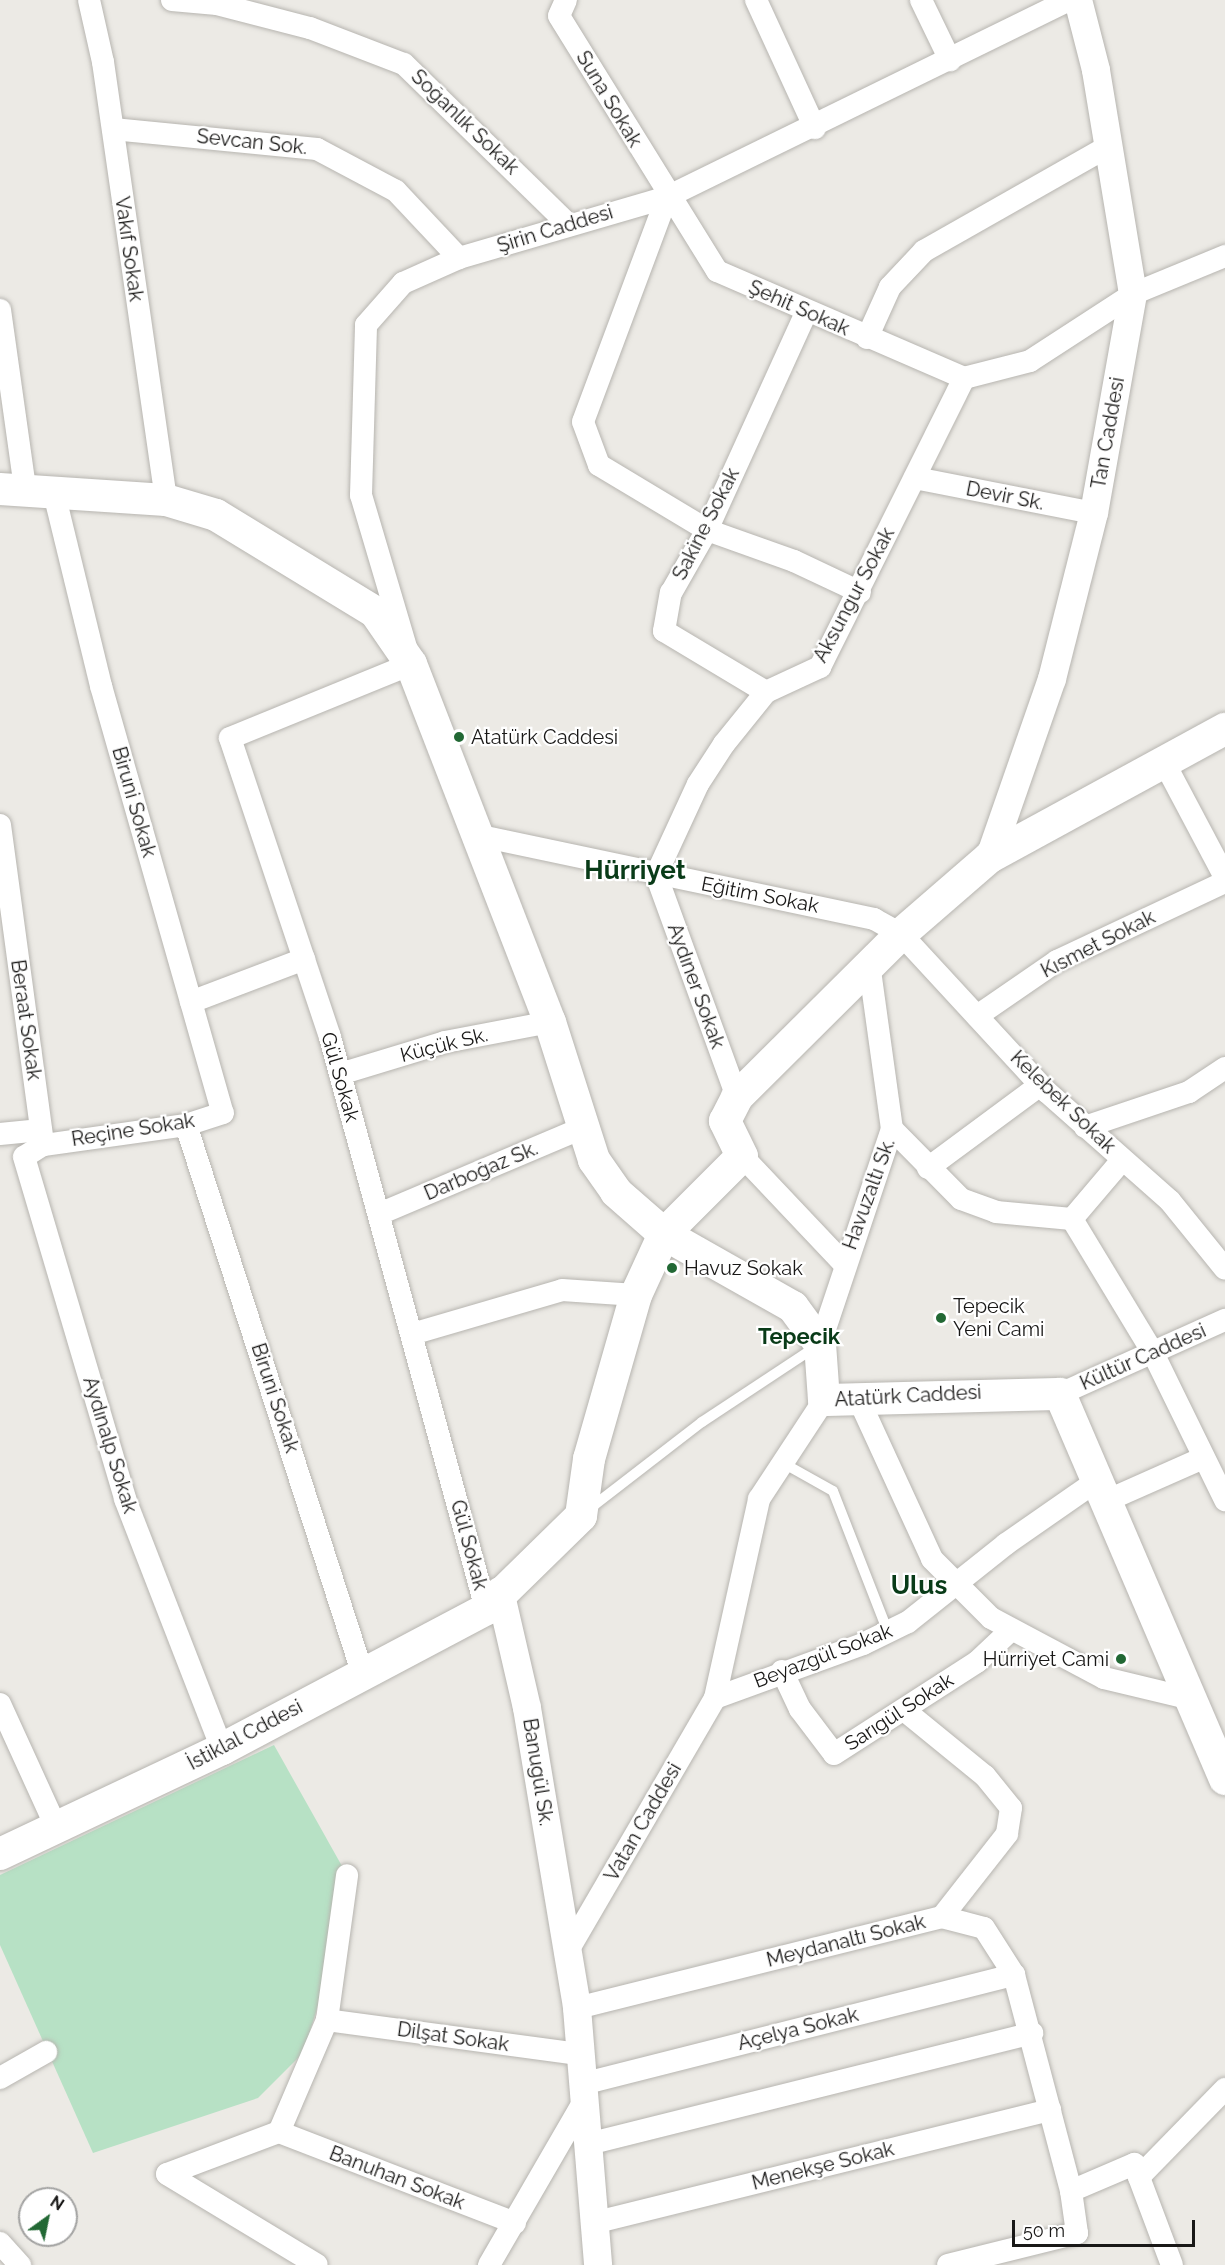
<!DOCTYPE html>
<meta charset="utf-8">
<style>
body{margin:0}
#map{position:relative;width:1225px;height:2265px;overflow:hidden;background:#eceae5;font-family:Raleway,sans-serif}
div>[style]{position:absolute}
.green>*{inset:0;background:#b7e1c5}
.roads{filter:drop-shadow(0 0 2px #b7b5b0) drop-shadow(0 0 2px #b7b5b0)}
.service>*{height:10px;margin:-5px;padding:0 5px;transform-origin:5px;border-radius:5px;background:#fff}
.minor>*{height:22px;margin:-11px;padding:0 11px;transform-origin:11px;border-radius:11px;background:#fff}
.tertiary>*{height:28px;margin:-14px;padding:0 14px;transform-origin:14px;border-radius:14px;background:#fff}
.secondary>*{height:32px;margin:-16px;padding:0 16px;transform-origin:16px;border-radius:16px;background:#fff}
.dots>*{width:16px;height:16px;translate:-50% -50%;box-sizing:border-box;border:3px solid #fff;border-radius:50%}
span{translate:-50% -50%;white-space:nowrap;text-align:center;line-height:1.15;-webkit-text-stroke:4.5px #fff;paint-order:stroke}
.street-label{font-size:20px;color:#191817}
.poi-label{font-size:20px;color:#191817}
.left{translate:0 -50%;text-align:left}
.right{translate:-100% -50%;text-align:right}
.quarter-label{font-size:22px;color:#093b18;font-weight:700}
.district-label{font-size:26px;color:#093b18;font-weight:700}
.north{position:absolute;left:18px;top:2187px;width:60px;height:60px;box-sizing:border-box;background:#fff;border:2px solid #a3a3a2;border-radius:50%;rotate:33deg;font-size:16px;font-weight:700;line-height:24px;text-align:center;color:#191817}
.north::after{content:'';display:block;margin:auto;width:21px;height:27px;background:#226834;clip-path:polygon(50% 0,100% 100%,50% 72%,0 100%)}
.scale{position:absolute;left:1012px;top:2220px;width:183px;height:27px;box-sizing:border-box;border:3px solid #191817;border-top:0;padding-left:8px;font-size:18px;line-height:21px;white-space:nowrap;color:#191817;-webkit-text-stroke:4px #fff;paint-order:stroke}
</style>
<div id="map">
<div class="green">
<div style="clip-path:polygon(274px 1745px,347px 1875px,334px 1955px,303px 2053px,258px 2098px,93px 2153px,0 1945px,0 1875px)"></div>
</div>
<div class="roads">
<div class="service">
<div style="left:783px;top:1463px;width:57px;rotate:29.2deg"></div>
<div style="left:833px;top:1491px;width:151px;rotate:68.7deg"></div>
<div style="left:588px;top:1510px;width:144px;rotate:-37.7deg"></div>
<div style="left:702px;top:1422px;width:138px;rotate:-33.5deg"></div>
</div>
<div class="minor">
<div style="left:89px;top:0;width:64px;rotate:77.3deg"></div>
<div style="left:103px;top:62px;width:443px;rotate:81.8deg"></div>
<div style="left:172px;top:0;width:45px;rotate:5.1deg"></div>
<div style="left:217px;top:4px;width:96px;rotate:14.5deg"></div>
<div style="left:310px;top:28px;width:101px;rotate:21deg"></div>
<div style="left:404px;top:64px;width:229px;rotate:44.3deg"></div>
<div style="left:566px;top:0;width:17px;rotate:114deg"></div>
<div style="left:559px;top:16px;width:300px;rotate:58.2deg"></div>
<div style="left:717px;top:271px;width:269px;rotate:23.4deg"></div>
<div style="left:756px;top:0;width:141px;rotate:65.3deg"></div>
<div style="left:921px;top:0;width:67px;rotate:64.2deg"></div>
<div style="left:113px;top:129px;width:205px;rotate:5.6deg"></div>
<div style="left:317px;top:149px;width:89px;rotate:28deg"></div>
<div style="left:396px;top:191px;width:92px;rotate:46.8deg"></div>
<div style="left:667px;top:197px;width:240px;rotate:110.5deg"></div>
<div style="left:583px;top:422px;width:46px;rotate:69.6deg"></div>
<div style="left:599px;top:465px;width:126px;rotate:31deg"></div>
<div style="left:707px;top:530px;width:92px;rotate:19.6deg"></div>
<div style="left:794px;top:561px;width:73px;rotate:25.2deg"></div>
<div style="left:0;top:310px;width:179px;rotate:82deg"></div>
<div style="left:867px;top:338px;width:56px;rotate:-65.7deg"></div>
<div style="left:890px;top:287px;width:50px;rotate:-46.6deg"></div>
<div style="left:924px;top:251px;width:210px;rotate:-29.6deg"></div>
<div style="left:964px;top:378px;width:68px;rotate:-14.4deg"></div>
<div style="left:1030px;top:361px;width:123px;rotate:-33deg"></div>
<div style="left:1133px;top:294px;width:100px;rotate:-22.4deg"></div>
<div style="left:915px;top:478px;width:182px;rotate:11.1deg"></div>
<div style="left:53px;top:489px;width:203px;rotate:76.3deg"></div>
<div style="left:101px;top:686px;width:444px;rotate:74.1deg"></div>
<div style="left:223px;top:1113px;width:39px;rotate:162deg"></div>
<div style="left:186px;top:1125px;width:144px;rotate:172deg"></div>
<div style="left:43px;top:1145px;width:22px;rotate:148deg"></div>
<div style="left:24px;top:1157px;width:357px;rotate:73.5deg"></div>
<div style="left:125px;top:1499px;width:268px;rotate:68.8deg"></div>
<div style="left:766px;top:692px;width:119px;rotate:-149.1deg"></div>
<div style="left:664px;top:631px;width:39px;rotate:-80deg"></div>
<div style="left:671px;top:593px;width:73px;rotate:-60.3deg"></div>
<div style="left:707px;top:530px;width:239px;rotate:-65.5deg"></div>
<div style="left:1164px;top:762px;width:130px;rotate:62.1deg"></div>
<div style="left:0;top:825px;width:323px;rotate:82.3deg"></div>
<div style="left:476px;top:835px;width:407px;rotate:11.9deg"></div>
<div style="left:874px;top:919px;width:31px;rotate:29deg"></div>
<div style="left:901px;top:934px;width:215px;rotate:47.3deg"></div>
<div style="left:1047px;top:1092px;width:164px;rotate:41.5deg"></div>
<div style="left:1170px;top:1201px;width:87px;rotate:51deg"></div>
<div style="left:191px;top:1002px;width:121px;rotate:-20.8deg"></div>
<div style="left:977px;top:1016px;width:97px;rotate:-34.5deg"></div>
<div style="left:1057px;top:961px;width:186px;rotate:-25.2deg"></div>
<div style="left:340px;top:1074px;width:110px;rotate:-16.9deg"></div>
<div style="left:445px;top:1042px;width:107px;rotate:-10.8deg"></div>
<div style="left:737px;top:1097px;width:236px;rotate:-110deg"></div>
<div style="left:656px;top:875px;width:100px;rotate:-65.2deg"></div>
<div style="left:698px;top:784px;width:48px;rotate:-57deg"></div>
<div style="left:724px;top:744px;width:67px;rotate:-51.1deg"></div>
<div style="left:766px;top:692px;width:60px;rotate:-24.8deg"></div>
<div style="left:820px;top:667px;width:323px;rotate:-63.5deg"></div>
<div style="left:186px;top:1125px;width:575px;rotate:72.16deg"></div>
<div style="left:1085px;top:1127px;width:110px;rotate:-18.6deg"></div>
<div style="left:1189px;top:1092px;width:43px;rotate:-33.7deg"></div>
<div style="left:892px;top:1129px;width:98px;rotate:45.4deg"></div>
<div style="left:961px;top:1199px;width:37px;rotate:20deg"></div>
<div style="left:996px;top:1212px;width:76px;rotate:5.3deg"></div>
<div style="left:1072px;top:1219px;width:77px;rotate:-49.7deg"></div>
<div style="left:0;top:1134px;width:41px;rotate:-5.6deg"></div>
<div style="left:742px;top:1156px;width:149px;rotate:46.6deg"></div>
<div style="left:928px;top:1168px;width:139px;rotate:-36.5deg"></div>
<div style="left:379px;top:1214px;width:221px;rotate:-22.9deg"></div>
<div style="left:1072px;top:1219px;width:157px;rotate:58.8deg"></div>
<div style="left:1153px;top:1353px;width:164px;rotate:63.9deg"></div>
<div style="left:412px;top:1334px;width:156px;rotate:-16.3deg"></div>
<div style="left:562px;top:1290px;width:74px;rotate:3.9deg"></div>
<div style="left:820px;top:1344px;width:227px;rotate:-71.5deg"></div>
<div style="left:892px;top:1129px;width:161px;rotate:-97.9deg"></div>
<div style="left:1060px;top:1394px;width:181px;rotate:-24.2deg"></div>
<div style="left:859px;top:1400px;width:175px;rotate:65.3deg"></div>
<div style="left:932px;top:1559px;width:83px;rotate:45deg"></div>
<div style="left:991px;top:1618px;width:128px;rotate:28deg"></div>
<div style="left:1104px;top:1678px;width:85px;rotate:13.5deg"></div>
<div style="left:1106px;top:1501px;width:104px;rotate:-23.9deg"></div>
<div style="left:486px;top:1609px;width:593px;rotate:-105.26deg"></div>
<div style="left:330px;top:1037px;width:315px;rotate:-108.5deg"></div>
<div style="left:230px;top:738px;width:196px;rotate:-22.2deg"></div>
<div style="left:411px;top:664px;width:176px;rotate:-106.5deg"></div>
<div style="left:361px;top:495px;width:170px;rotate:-88.3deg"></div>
<div style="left:366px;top:325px;width:56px;rotate:-48.6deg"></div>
<div style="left:403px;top:283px;width:61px;rotate:-24.1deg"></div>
<div style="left:459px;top:258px;width:217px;rotate:-16.3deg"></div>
<div style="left:667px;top:197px;width:448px;rotate:-26.1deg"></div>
<div style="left:782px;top:1671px;width:42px;rotate:64.7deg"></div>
<div style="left:800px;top:1709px;width:56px;rotate:52.9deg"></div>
<div style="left:834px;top:1754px;width:170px;rotate:-32.8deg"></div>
<div style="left:977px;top:1662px;width:47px;rotate:-43.3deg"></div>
<div style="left:715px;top:1698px;width:158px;rotate:-20deg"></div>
<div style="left:863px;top:1644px;width:50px;rotate:-26.1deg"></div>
<div style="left:908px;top:1622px;width:125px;rotate:-38.5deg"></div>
<div style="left:1006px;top:1544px;width:112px;rotate:-34.8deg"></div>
<div style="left:0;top:1704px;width:137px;rotate:65.5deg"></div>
<div style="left:904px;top:1710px;width:104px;rotate:39.2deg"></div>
<div style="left:985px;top:1776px;width:41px;rotate:50.9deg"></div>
<div style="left:1011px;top:1808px;width:26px;rotate:99deg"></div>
<div style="left:1007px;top:1834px;width:105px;rotate:128.1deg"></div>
<div style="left:566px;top:1954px;width:296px;rotate:-59.8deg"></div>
<div style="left:715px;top:1698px;width:204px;rotate:-77.5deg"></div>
<div style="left:759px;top:1499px;width:118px;rotate:-56.7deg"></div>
<div style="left:577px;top:2008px;width:376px;rotate:-14deg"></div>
<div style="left:942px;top:1917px;width:43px;rotate:14.7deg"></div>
<div style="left:984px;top:1928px;width:56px;rotate:57.4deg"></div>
<div style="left:1014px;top:1975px;width:223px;rotate:75.2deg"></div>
<div style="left:327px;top:2020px;width:254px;rotate:7.7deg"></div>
<div style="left:0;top:2078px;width:53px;rotate:-29.5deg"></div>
<div style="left:582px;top:2084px;width:446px;rotate:-14.2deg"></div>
<div style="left:279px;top:2132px;width:122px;rotate:-66.8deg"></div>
<div style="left:327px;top:2020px;width:146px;rotate:-82.1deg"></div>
<div style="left:279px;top:2132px;width:253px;rotate:21.1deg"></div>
<div style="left:588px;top:2144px;width:458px;rotate:-14deg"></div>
<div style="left:167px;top:2174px;width:175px;rotate:31.2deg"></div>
<div style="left:167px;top:2174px;width:120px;rotate:-20.6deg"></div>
<div style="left:1139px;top:2177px;width:123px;rotate:-45.7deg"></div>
<div style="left:597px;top:2222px;width:467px;rotate:-13.9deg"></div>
<div style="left:0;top:2243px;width:30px;rotate:48deg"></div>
<div style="left:489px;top:2265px;width:190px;rotate:-59.9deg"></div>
<div style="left:948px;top:2265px;width:133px;rotate:-13.9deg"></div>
<div style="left:1077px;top:2233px;width:42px;rotate:-98.1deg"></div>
<div style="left:1071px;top:2191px;width:69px;rotate:-23.2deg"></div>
<div style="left:1134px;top:2164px;width:108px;rotate:69.4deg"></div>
</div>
<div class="tertiary">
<div style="left:990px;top:857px;width:188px;rotate:-70.8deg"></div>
<div style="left:1052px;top:679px;width:171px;rotate:-75.8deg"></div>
<div style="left:1094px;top:513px;width:222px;rotate:-79.9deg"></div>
<div style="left:1133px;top:294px;width:227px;rotate:-99.4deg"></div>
<div style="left:1096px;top:70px;width:72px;rotate:-104.4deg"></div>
<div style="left:500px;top:1591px;width:120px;rotate:77deg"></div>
<div style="left:527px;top:1708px;width:304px;rotate:80.5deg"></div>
<div style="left:577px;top:2008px;width:258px;rotate:85.3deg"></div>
</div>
<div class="secondary">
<div style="left:0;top:489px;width:166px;rotate:3.8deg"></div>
<div style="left:166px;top:500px;width:52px;rotate:16.7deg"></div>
<div style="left:216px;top:515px;width:186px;rotate:31.4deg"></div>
<div style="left:375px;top:612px;width:63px;rotate:55.3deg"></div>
<div style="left:411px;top:664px;width:384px;rotate:68.8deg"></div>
<div style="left:550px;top:1022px;width:145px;rotate:72.3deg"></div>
<div style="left:594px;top:1160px;width:39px;rotate:55deg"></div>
<div style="left:616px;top:1192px;width:64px;rotate:41.2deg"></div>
<div style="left:664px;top:1234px;width:148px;rotate:29.5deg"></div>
<div style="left:793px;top:1307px;width:46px;rotate:53.9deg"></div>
<div style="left:820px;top:1344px;width:56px;rotate:85.9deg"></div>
<div style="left:824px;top:1400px;width:236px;rotate:-1.5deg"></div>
<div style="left:1060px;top:1394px;width:419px;rotate:66.8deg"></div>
<div style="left:0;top:1854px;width:246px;rotate:-25.3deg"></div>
<div style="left:222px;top:1749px;width:299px;rotate:-27.9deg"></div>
<div style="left:486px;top:1609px;width:133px;rotate:-44.4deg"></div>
<div style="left:581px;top:1516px;width:58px;rotate:-82deg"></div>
<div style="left:589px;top:1459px;width:171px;rotate:-74deg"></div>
<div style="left:636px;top:1295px;width:67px;rotate:-65.3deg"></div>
<div style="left:664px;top:1234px;width:110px;rotate:-45deg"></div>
<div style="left:742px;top:1156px;width:39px;rotate:-116deg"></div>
<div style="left:725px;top:1121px;width:27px;rotate:-63deg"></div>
<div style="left:737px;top:1097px;width:231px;rotate:-44.8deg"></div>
<div style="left:901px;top:934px;width:118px;rotate:-40.9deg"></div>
<div style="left:990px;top:857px;width:268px;rotate:-28.6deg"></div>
</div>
</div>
<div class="dots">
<div style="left:459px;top:737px;background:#226834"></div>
<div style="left:672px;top:1268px;background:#226834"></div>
<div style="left:941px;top:1318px;background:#226834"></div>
<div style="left:1121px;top:1659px;background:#226834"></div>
</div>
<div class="street-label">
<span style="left:609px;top:99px;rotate:59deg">Suna Sokak</span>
<span style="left:465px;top:122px;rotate:44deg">Soğanlık Sokak</span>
<span style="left:252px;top:142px;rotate:6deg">Sevcan Sok.</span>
<span style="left:555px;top:229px;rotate:-17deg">Şirin Caddesi</span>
<span style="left:129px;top:249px;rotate:82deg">Vakıf Sokak</span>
<span style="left:799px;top:308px;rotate:24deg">Şehit Sokak</span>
<span style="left:1108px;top:433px;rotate:-80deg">Tan Caddesi</span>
<span style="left:1005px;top:496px;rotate:11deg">Devir Sk.</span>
<span style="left:706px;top:524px;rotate:-63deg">Sakine Sokak</span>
<span style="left:854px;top:595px;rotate:-62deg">Aksungur Sokak</span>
<span style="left:134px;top:802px;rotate:74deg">Biruni Sokak</span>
<span style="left:760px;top:895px;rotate:11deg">Eğitim Sokak</span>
<span style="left:1098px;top:944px;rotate:-27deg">Kısmet Sokak</span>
<span style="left:696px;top:986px;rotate:70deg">Aydıner Sokak</span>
<span style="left:26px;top:1020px;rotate:82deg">Beraat Sokak</span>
<span style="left:444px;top:1045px;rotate:-14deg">Küçük Sk.</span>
<span style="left:340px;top:1077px;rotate:74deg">Gül Sokak</span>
<span style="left:1063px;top:1102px;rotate:44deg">Kelebek Sokak</span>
<span style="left:133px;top:1130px;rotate:-9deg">Reçine Sokak</span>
<span style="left:481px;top:1171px;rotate:-23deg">Darboğaz Sk.</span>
<span style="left:869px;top:1194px;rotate:-70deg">Havuzaltı Sk.</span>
<span style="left:1143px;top:1357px;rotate:-24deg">Kültür Caddesi</span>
<span style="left:908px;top:1396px;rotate:-3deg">Atatürk Caddesi</span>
<span style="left:275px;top:1398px;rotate:72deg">Biruni Sokak</span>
<span style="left:110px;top:1445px;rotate:73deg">Aydınalp Sokak</span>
<span style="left:469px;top:1545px;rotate:75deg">Gül Sokak</span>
<span style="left:823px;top:1656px;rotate:-21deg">Beyazgül Sokak</span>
<span style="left:899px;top:1712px;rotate:-33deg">Sarıgül Sokak</span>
<span style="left:245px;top:1735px;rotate:-28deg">İstiklal Cddesi</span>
<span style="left:538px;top:1772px;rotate:81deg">Banugül Sk.</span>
<span style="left:643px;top:1822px;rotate:-60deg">Vatan Caddesi</span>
<span style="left:846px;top:1941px;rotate:-14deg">Meydanaltı Sokak</span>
<span style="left:798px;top:2029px;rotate:-14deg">Açelya Sokak</span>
<span style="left:453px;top:2037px;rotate:8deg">Dilşat Sokak</span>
<span style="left:823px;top:2166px;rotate:-14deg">Menekşe Sokak</span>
<span style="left:397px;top:2178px;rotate:21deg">Banuhan Sokak</span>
</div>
<div class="poi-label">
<span class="left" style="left:471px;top:737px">Atatürk Caddesi</span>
<span class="left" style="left:684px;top:1268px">Havuz Sokak</span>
<span class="left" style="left:953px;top:1318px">Tepecik<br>Yeni Cami</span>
<span class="right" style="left:1109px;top:1659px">Hürriyet Cami</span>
</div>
<div class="quarter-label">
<span style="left:799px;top:1337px">Tepecik</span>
</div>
<div class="district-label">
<span style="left:635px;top:871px">Hürriyet</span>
<span style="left:919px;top:1586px">Ulus</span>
</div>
<div class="north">N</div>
<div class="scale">50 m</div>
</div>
